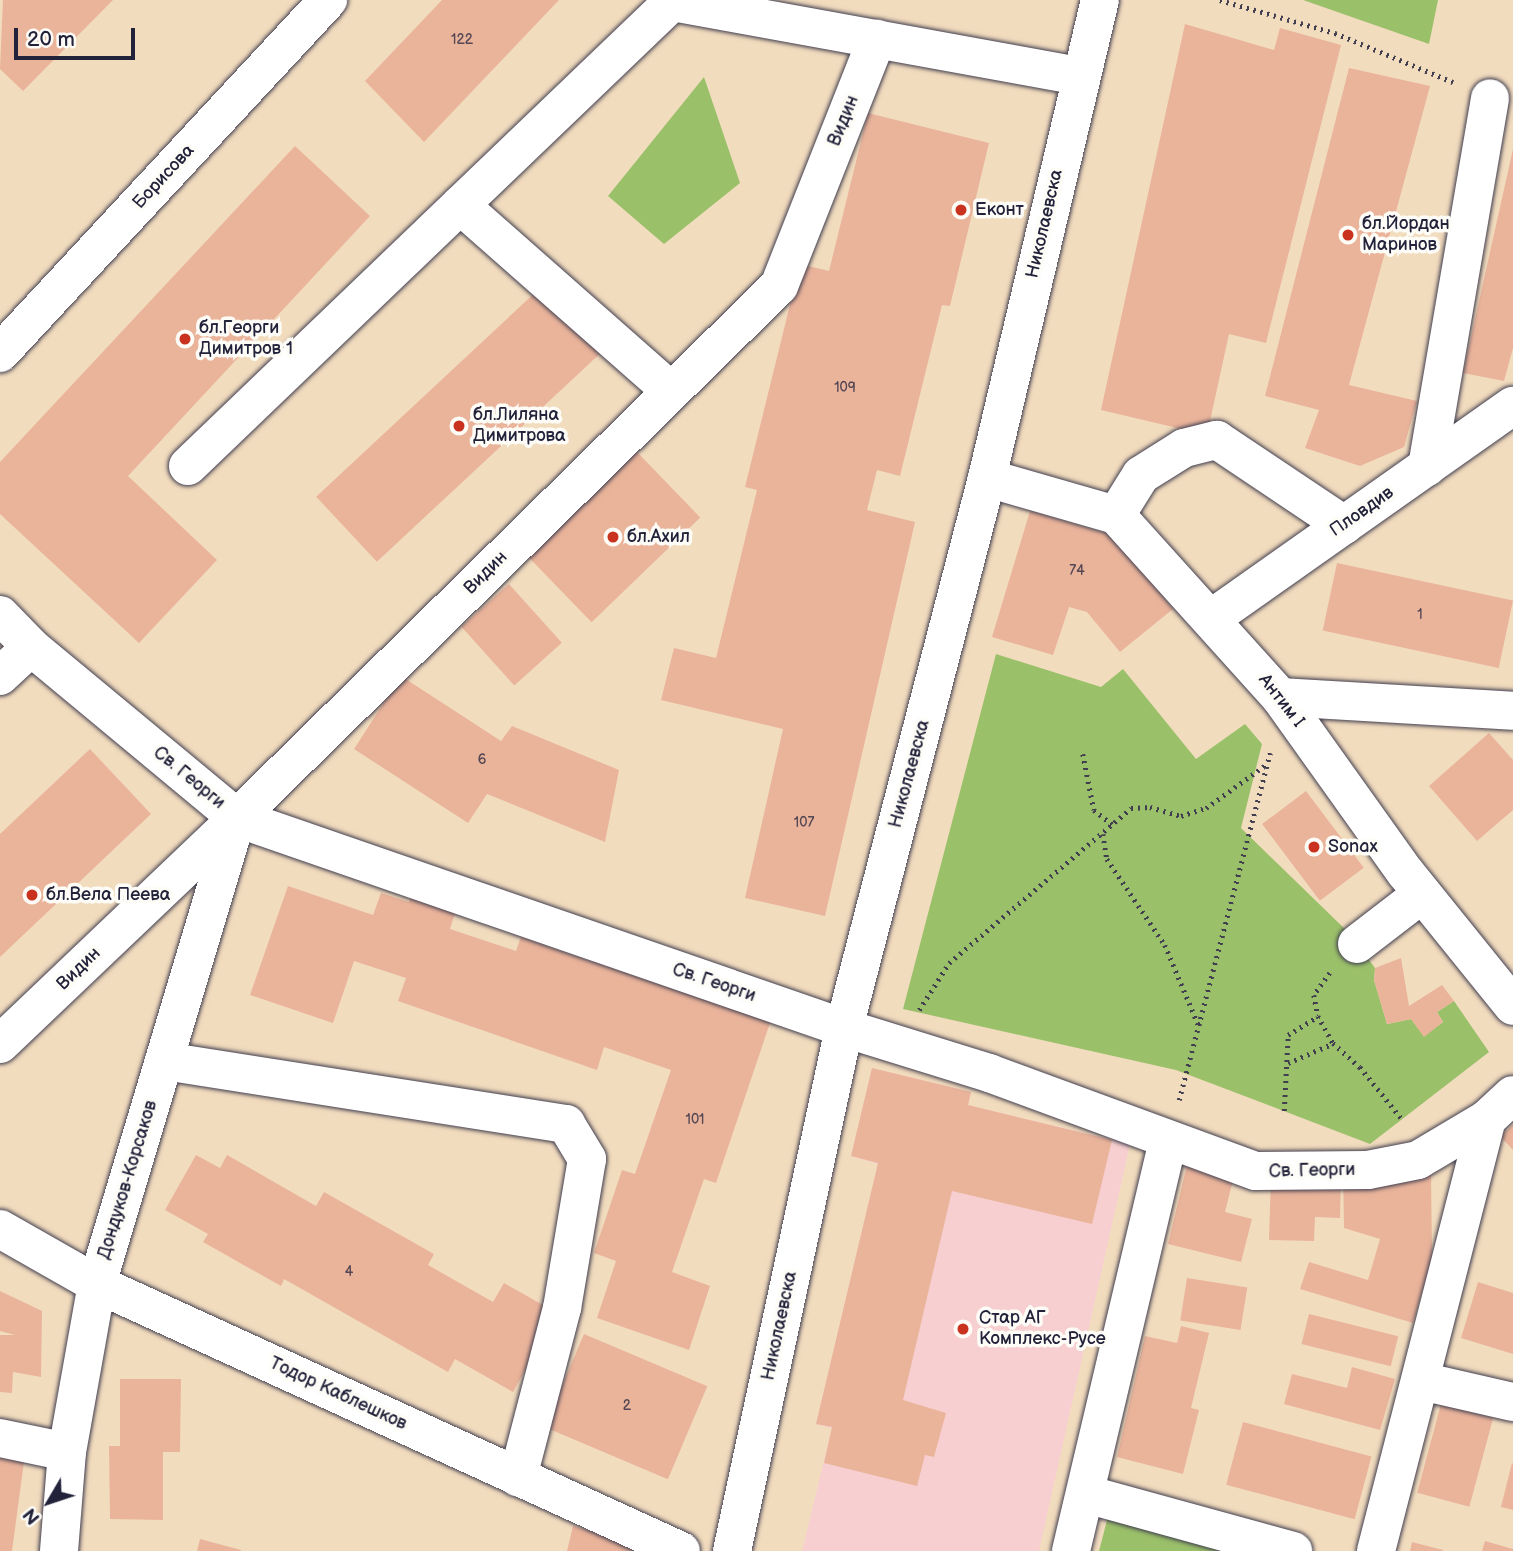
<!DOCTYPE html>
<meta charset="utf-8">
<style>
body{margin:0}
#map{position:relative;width:1513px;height:1551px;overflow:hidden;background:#f2dcbe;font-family:"Balsamiq Sans",sans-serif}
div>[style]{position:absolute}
.built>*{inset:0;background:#f7cfd0}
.green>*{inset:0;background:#9bc06a}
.building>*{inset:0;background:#eab49b;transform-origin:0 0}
.path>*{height:4.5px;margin-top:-2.25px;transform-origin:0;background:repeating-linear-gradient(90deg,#413e4f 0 2px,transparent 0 7px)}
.roads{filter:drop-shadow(0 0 2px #413e4f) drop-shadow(0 0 2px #413e4f)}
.minor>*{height:38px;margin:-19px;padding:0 19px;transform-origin:19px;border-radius:19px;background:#fff}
.major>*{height:38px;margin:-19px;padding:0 19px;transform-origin:19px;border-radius:19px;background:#fff}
.dots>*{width:19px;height:19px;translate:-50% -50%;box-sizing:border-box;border:4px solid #fdfcf7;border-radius:50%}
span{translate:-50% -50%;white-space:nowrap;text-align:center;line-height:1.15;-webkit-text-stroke:7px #fdfcf7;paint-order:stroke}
.number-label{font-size:14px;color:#544653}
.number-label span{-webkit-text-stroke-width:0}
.street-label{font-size:18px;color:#22223b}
.poi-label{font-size:18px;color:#22223b}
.left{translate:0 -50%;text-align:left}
.north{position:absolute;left:14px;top:1467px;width:70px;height:70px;-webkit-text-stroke:5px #fdfcf7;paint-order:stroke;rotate:231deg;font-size:19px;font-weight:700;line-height:28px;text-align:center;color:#22223b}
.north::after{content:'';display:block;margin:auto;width:24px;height:32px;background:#22223b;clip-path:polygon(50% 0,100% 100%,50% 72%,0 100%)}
.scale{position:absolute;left:14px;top:28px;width:121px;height:32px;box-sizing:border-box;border:4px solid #22223b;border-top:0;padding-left:9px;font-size:21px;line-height:24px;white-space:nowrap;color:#22223b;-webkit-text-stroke:5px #fdfcf7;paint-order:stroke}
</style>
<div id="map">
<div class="built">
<div style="clip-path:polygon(872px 1068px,971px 1092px,968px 1105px,1130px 1144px,1039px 1551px,802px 1551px,832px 1428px,816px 1424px,878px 1164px,851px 1156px)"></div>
</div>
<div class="green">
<div style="clip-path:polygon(1303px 0,1438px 0,1429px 44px)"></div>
<div style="clip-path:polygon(704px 77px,740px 183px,664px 244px,608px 196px)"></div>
<div style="clip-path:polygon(996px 654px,1101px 687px,1123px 669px,1196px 759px,1245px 724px,1262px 744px,1241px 828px,1348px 932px,1375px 968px,1374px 980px,1387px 1024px,1411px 1019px,1424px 1036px,1443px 1022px,1437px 1012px,1454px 1001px,1489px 1052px,1370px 1144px,1176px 1070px,903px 1009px)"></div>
<div style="clip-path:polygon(1111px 1505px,1275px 1551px,1099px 1551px)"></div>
</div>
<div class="building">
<div style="clip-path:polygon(3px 0,113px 0,23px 91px,0 69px)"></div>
<div style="clip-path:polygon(442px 0,559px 0,424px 142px,365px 81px)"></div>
<div style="clip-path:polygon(1185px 24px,1274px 50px,1280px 28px,1341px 45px,1266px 343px,1229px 334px,1207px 435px,1101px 410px)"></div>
<div style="clip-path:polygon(1349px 68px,1430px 86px,1349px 385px,1417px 401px,1404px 447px,1360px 466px,1305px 448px,1319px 410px,1265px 396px)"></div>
<div style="clip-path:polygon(868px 113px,989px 143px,950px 306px,942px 305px,900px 476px,877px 470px,867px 510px,915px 522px,825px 916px,745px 898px,783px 729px,661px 700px,674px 648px,716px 658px,757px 490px,745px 487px,800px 264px,829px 271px)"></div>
<div style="clip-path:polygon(295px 146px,370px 216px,128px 476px,217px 560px,139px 643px,0 514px,0 462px)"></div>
<div style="clip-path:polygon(1513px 149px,1513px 348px,1504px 381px,1463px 373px)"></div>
<div style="left:540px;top:288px;width:89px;height:306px;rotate:47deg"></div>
<div style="left:637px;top:452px;width:91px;height:151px;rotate:46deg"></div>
<div style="clip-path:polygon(1030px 511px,1112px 535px,1173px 609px,1120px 652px,1087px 612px,1069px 607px,1053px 655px,992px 637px)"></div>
<div style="left:1337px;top:563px;width:180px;height:69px;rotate:12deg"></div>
<div style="left:509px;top:584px;width:79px;height:64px;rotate:48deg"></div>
<div style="clip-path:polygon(401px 676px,501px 741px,512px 726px,619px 770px,605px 842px,487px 794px,468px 823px,354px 749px)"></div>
<div style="clip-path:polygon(1489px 733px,1513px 760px,1513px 810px,1477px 841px,1429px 786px)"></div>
<div style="clip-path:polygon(90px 749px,151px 814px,0 957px,0 834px)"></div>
<div style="left:1306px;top:791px;width:96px;height:55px;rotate:53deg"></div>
<div style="clip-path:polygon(288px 886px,373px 915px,381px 893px,409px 902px,412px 892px,457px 907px,450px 929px,516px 951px,521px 937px,592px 962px,596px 953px,773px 1014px,716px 1183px,704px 1179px,672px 1272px,710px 1286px,689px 1350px,597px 1318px,616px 1261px,594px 1253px,622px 1170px,635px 1174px,671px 1070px,604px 1047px,597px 1070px,398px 1001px,406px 978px,354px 961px,333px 1023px,250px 995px)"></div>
<div style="clip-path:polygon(1401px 958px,1409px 1006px,1442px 985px,1454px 1001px,1437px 1012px,1443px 1022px,1424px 1037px,1411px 1019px,1387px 1024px,1374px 980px,1375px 968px)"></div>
<div style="clip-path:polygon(872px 1068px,971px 1092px,968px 1105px,1112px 1140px,1092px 1224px,952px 1191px,903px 1400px,946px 1413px,934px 1457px,925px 1455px,917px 1486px,824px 1463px,832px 1427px,816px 1424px,878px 1163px,851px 1156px)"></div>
<div style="clip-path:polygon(1513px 1125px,1513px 1150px,1500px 1136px)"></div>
<div style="clip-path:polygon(196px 1155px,220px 1168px,227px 1155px,316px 1206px,324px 1192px,434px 1254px,428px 1265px,493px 1302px,504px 1283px,557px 1313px,513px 1392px,455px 1359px,448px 1372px,284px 1279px,281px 1286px,203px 1242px,208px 1234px,165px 1210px)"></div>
<div style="clip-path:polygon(1187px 1165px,1234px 1176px,1225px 1212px,1252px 1219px,1241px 1262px,1168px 1244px)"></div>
<div style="clip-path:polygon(1431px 1172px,1432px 1258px,1413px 1323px,1300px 1289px,1309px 1262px,1368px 1280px,1380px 1239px,1344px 1228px,1343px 1174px)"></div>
<div style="clip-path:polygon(1271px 1175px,1341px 1178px,1340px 1218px,1315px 1217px,1314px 1241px,1269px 1240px)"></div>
<div style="left:1187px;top:1278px;width:61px;height:43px;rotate:9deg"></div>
<div style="clip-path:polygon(1478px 1282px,1513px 1293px,1513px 1354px,1461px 1338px)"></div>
<div style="clip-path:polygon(0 1291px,42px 1311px,41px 1377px,13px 1372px,12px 1393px,0 1392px,0 1335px,15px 1335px,0 1331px)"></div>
<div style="left:1309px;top:1314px;width:92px;height:31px;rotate:14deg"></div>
<div style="clip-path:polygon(1181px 1326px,1209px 1333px,1191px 1408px,1199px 1410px,1183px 1474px,1117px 1457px,1145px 1336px,1177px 1343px)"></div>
<div style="left:584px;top:1334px;width:134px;height:101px;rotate:23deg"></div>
<div style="clip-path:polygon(1352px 1367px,1395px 1379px,1380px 1430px,1284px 1404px,1292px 1374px,1347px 1388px)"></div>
<div style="clip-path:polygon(120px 1379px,181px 1379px,180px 1452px,163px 1452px,163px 1520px,110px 1519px,109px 1446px,120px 1446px)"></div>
<div style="left:1441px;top:1404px;width:54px;height:92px;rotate:15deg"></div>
<div style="left:1243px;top:1422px;width:133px;height:65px;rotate:15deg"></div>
<div style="clip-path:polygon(0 1444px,26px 1447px,12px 1551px,0 1551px)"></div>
<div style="clip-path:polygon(1512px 1463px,1513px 1464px,1513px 1510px,1501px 1507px)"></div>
<div style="clip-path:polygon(573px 1526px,648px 1547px,647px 1551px,567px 1551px)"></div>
<div style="clip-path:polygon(200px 1539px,241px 1550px,241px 1551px,197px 1551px)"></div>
<div style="clip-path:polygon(1485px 1541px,1513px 1549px,1513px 1551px,1482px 1551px)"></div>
<div style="clip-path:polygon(1412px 1542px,1443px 1550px,1443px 1551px,1410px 1551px)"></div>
</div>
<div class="path">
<div style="left:1220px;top:0;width:120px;rotate:16deg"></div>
<div style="left:1335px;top:33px;width:128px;rotate:22.6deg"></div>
<div style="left:1083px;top:754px;width:57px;rotate:78.9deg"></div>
<div style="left:1094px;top:810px;width:24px;rotate:38deg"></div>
<div style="left:1103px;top:834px;width:25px;rotate:81deg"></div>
<div style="left:1107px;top:859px;width:104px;rotate:56deg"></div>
<div style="left:1165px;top:945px;width:86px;rotate:67.3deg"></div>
<div style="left:1330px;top:973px;width:27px;rotate:126deg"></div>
<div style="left:1314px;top:995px;width:21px;rotate:79deg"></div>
<div style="left:1318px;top:1016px;width:31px;rotate:61deg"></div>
<div style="left:1333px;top:1043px;width:36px;rotate:42deg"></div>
<div style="left:1360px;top:1067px;width:67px;rotate:51.1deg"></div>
<div style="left:919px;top:1010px;width:56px;rotate:-57.4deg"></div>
<div style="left:949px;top:963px;width:239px;rotate:-40.4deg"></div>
<div style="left:1131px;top:808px;width:19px;rotate:-3deg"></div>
<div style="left:1150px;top:807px;width:32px;rotate:16deg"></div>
<div style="left:1181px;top:816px;width:26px;rotate:-18deg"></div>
<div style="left:1206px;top:808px;width:75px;rotate:-35.8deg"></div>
<div style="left:1288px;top:1063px;width:48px;rotate:-23.4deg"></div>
<div style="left:1179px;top:1100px;width:359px;rotate:-75.3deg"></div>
<div style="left:1284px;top:1111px;width:76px;rotate:-87deg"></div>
<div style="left:1288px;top:1035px;width:36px;rotate:-32deg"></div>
</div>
<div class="roads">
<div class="minor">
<div style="left:460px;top:205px;width:281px;rotate:41.4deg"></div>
<div style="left:188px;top:466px;width:670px;rotate:-43.79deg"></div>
<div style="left:672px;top:2px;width:415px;rotate:10.3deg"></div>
<div style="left:1427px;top:467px;width:374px;rotate:-80.3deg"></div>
<div style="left:987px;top:478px;width:134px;rotate:16deg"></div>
<div style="left:1116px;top:515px;width:245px;rotate:48deg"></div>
<div style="left:1280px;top:697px;width:215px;rotate:54.5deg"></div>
<div style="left:1405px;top:872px;width:172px;rotate:51.1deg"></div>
<div style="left:1116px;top:515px;width:47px;rotate:-58deg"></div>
<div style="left:1141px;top:475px;width:51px;rotate:-32.1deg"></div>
<div style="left:1184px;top:448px;width:34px;rotate:-14deg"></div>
<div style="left:1217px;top:440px;width:153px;rotate:33.8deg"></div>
<div style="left:0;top:615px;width:45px;rotate:45.9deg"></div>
<div style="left:31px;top:647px;width:268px;rotate:39.7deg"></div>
<div style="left:237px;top:818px;width:642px;rotate:19.08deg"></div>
<div style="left:844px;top:1028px;width:152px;rotate:17.2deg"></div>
<div style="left:989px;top:1073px;width:284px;rotate:20.2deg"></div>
<div style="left:1256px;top:1171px;width:112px;rotate:-0.5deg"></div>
<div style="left:1368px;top:1170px;width:51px;rotate:-11.3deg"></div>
<div style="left:1418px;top:1160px;width:80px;rotate:-30.7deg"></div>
<div style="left:1212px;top:618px;width:368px;rotate:-35.2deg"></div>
<div style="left:0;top:676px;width:42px;rotate:-43.1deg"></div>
<div style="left:1280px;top:697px;width:233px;rotate:3.4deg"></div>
<div style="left:1357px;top:944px;width:82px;rotate:-37.6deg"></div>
<div style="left:0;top:1044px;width:327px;rotate:-43.6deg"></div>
<div style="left:237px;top:818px;width:759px;rotate:-44.47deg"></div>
<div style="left:779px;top:286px;width:266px;rotate:-68.4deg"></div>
<div style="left:164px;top:1061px;width:407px;rotate:8.9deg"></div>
<div style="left:566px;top:1124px;width:41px;rotate:59deg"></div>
<div style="left:587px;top:1159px;width:151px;rotate:99.5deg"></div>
<div style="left:562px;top:1308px;width:175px;rotate:104.6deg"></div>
<div style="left:0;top:1229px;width:112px;rotate:29.6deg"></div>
<div style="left:97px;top:1284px;width:642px;rotate:24.57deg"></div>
<div style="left:1421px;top:1381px;width:94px;rotate:12.9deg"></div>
<div style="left:0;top:1438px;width:68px;rotate:11.8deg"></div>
<div style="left:1086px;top:1494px;width:215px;rotate:15.4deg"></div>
<div style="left:59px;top:1551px;width:99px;rotate:-85.4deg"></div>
<div style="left:67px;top:1452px;width:171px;rotate:-79.9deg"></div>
<div style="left:97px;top:1284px;width:484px;rotate:-73.3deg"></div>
<div style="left:1071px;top:1551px;width:420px;rotate:-76.7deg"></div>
<div style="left:1376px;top:1551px;width:446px;rotate:-75.6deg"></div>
<div style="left:1487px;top:1119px;width:35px;rotate:-43deg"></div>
</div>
<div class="major">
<div style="left:0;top:353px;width:482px;rotate:-47.1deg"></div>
<div style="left:732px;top:1551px;width:535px;rotate:-77.91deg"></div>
<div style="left:844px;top:1028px;width:568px;rotate:-75.43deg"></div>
<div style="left:987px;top:478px;width:491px;rotate:-76.7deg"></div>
</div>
</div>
<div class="dots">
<div style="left:961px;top:210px;background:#c8321e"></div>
<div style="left:1348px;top:235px;background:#c8321e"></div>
<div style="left:185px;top:339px;background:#c8321e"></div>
<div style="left:459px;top:426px;background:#c8321e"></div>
<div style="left:613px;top:537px;background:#c8321e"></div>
<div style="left:1314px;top:847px;background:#c8321e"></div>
<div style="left:32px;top:895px;background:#c8321e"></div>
<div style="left:963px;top:1329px;background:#c8321e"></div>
</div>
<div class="number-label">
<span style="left:462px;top:40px">122</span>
<span style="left:845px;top:388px">109</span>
<span style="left:1077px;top:571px">74</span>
<span style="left:1420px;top:615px">1</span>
<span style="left:482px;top:760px">6</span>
<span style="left:804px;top:823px">107</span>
<span style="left:695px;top:1120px">101</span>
<span style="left:349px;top:1272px">4</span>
<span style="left:627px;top:1406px">2</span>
</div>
<div class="street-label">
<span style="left:844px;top:121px;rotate:-68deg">Видин</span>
<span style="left:164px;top:177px;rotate:-47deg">Борисова</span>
<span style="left:1045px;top:224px;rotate:-77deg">Николаевска</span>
<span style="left:1362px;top:512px;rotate:-35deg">Пловдив</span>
<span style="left:486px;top:573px;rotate:-45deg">Видин</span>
<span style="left:1281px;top:701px;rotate:52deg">Антим I</span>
<span style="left:910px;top:774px;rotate:-75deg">Николаевска</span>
<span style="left:189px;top:778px;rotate:40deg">Св. Георги</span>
<span style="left:79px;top:969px;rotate:-44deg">Видин</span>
<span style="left:714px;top:983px;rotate:19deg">Св. Георги</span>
<span style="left:1312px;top:1171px;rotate:-1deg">Св. Георги</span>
<span style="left:128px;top:1180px;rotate:-73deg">Дондуков-Корсаков</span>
<span style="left:780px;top:1326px;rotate:-78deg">Николаевска</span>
<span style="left:338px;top:1394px;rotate:25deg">Тодор Каблешков</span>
</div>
<div class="poi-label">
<span class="left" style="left:975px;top:210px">Еконт</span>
<span class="left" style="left:1362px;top:235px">бл.Йордан<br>Маринов</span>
<span class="left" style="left:199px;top:339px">бл.Георги<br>Димитров 1</span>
<span class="left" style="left:473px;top:426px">бл.Лиляна<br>Димитрова</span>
<span class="left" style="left:627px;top:537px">бл.Ахил</span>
<span class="left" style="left:1328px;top:847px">Sonax</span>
<span class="left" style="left:46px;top:895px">бл.Вела Пеева</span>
<span class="left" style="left:979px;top:1329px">Стар АГ<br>Комплекс-Русе</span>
</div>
<div class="north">N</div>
<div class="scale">20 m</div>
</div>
